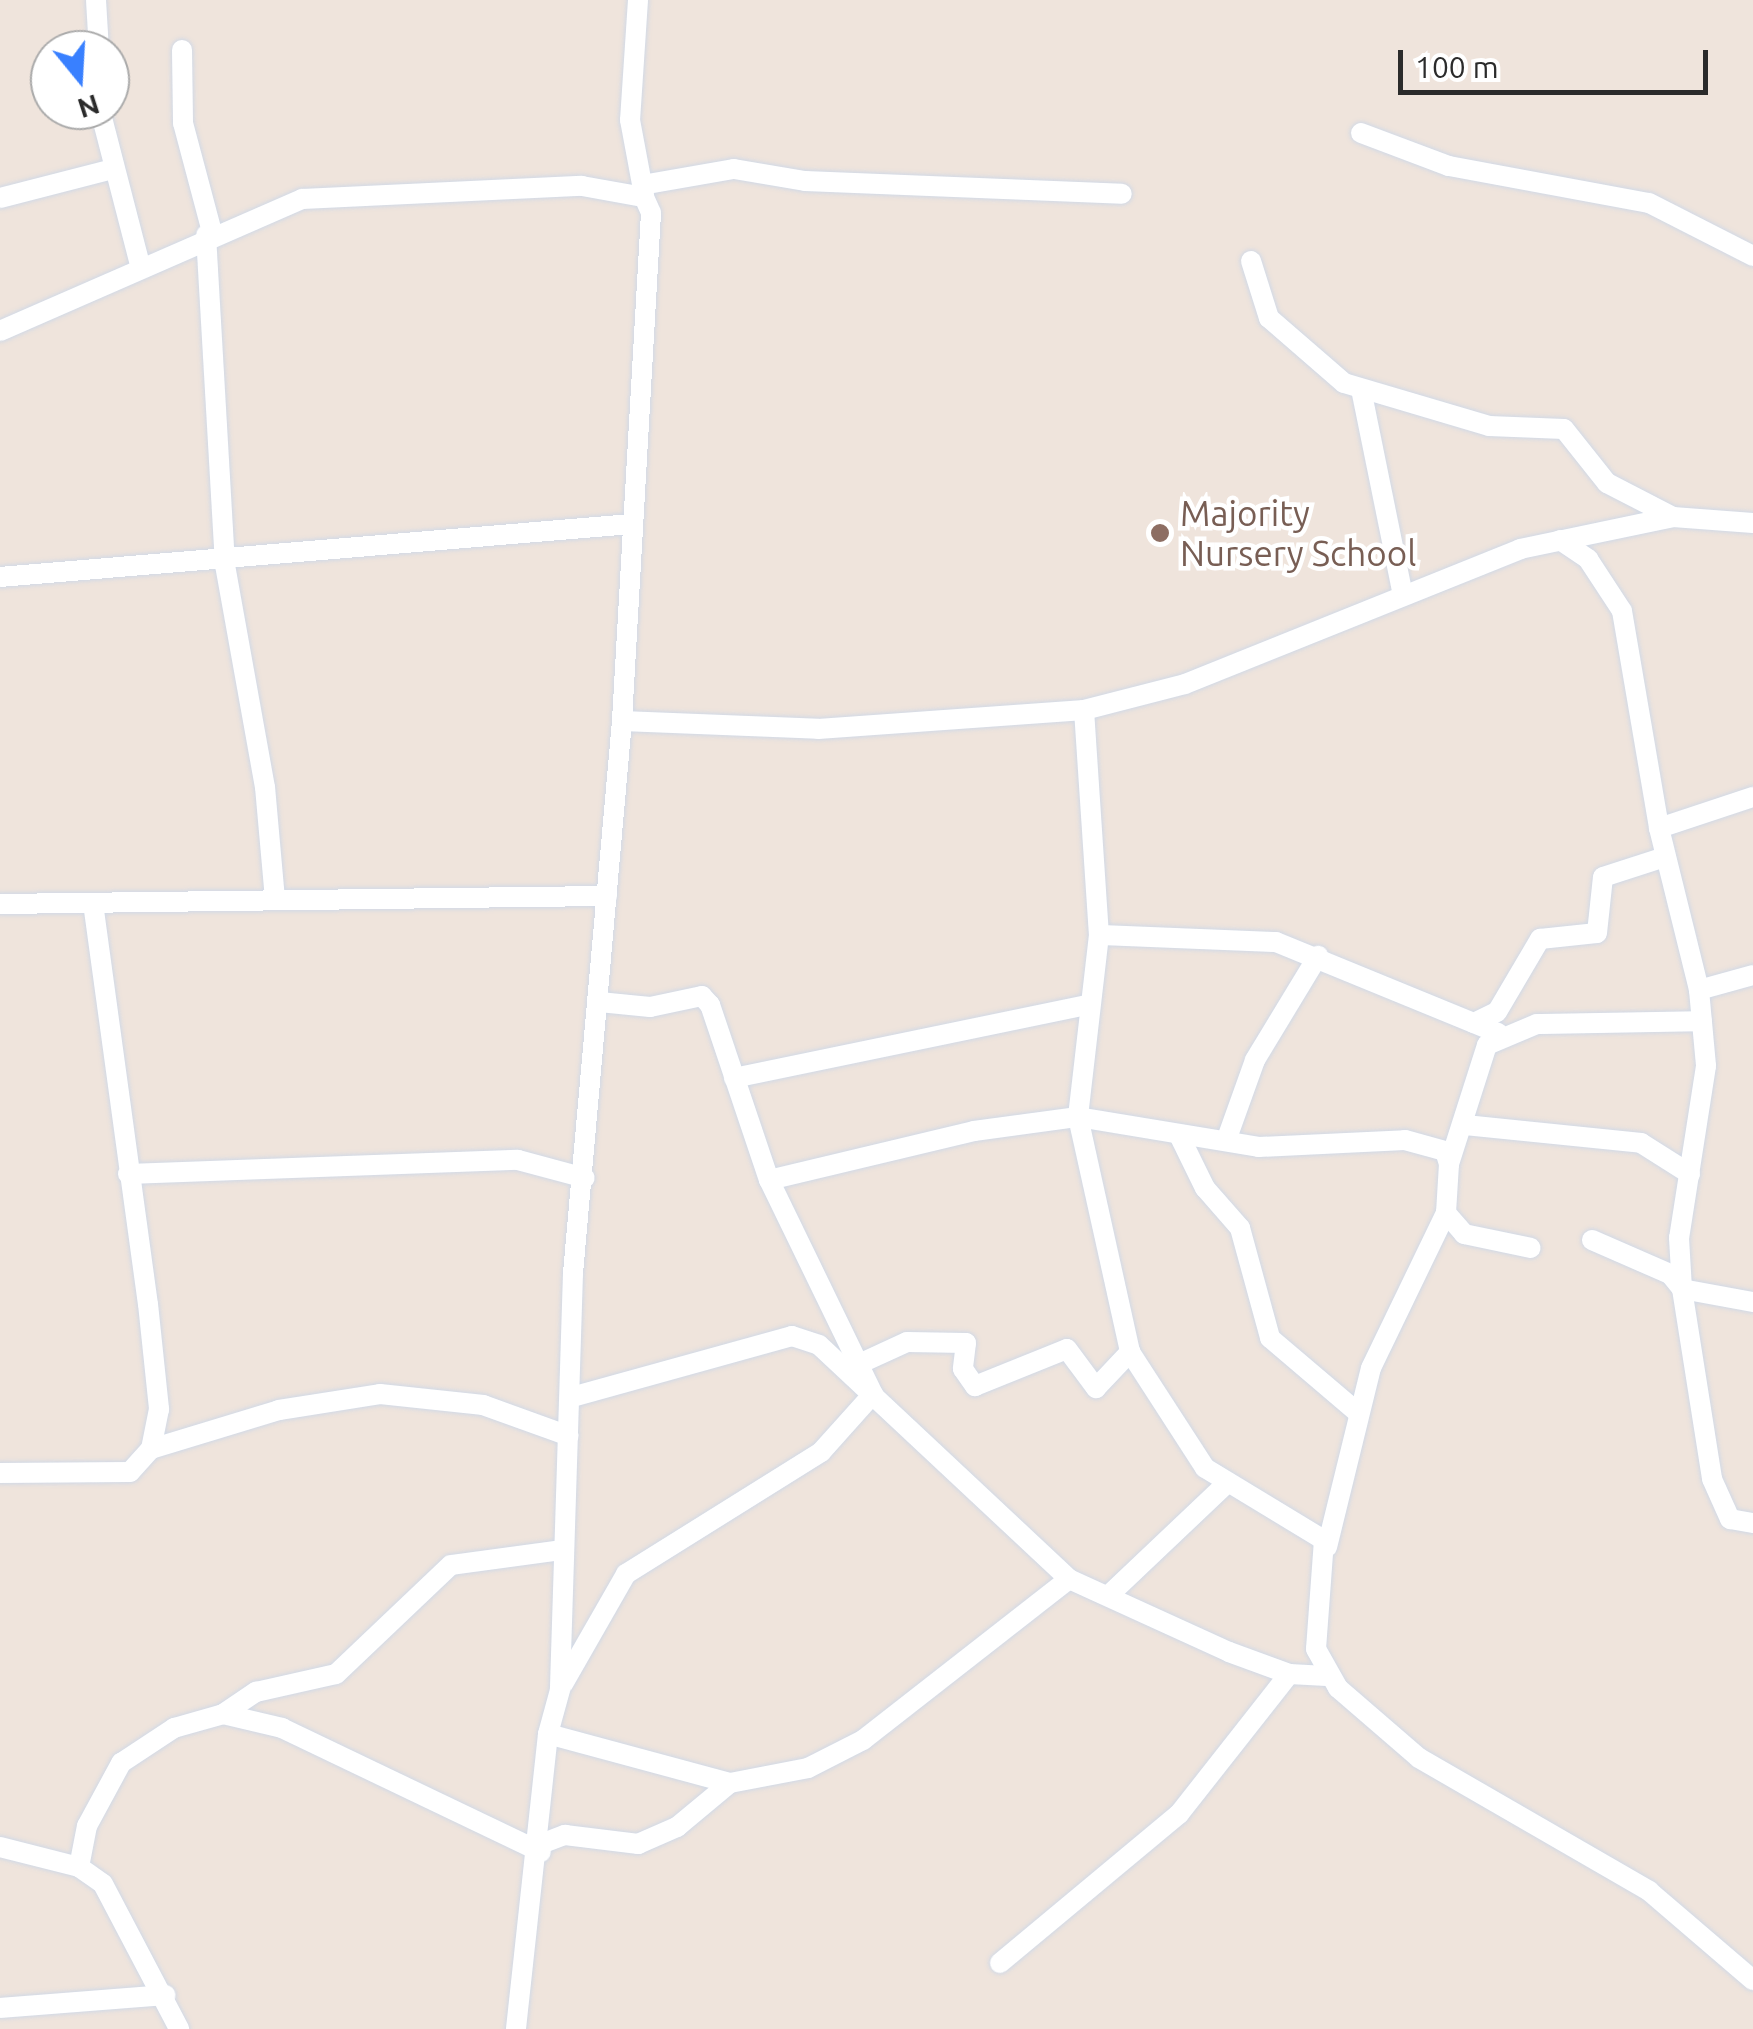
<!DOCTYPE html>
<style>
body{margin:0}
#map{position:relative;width:1753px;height:2029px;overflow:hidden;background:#efe4dc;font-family:Ubuntu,sans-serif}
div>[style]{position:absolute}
.roads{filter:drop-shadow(0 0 2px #d1d9e6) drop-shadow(0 0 2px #d1d9e6)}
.minor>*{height:20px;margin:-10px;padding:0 10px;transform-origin:10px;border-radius:10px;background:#fff}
.dots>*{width:28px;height:28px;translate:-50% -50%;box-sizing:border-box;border:5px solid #fff;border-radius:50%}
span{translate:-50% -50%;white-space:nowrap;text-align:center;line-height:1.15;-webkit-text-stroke:9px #fff;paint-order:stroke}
.education-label{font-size:35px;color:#785e54}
.left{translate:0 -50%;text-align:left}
.north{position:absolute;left:30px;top:30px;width:100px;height:100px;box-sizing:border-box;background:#fff;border:2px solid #aaa;border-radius:50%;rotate:162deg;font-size:28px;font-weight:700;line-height:40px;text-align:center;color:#2b2b2b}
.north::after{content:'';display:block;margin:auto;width:35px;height:45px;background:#3980ff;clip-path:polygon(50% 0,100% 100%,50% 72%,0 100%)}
.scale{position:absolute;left:1398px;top:50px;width:310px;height:45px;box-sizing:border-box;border:5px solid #2b2b2b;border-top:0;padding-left:12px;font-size:30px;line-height:35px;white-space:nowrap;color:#2b2b2b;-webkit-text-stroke:8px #fff;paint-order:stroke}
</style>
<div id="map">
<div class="roads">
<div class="minor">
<div style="left:96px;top:0;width:50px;rotate:86.6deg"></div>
<div style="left:638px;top:0;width:120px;rotate:93.8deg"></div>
<div style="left:630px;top:120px;width:76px;rotate:79.4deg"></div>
<div style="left:182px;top:50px;width:73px;rotate:89.2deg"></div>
<div style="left:183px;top:123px;width:113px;rotate:75.1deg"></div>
<div style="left:100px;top:110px;width:160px;rotate:75.5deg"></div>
<div style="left:1361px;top:133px;width:94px;rotate:20.6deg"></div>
<div style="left:1449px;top:166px;width:203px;rotate:10.5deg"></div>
<div style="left:1649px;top:203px;width:117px;rotate:27deg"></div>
<div style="left:642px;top:185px;width:93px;rotate:-9.9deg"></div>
<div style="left:734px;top:169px;width:72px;rotate:9.6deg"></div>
<div style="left:805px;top:181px;width:317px;rotate:2.3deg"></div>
<div style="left:0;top:198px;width:113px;rotate:-14.4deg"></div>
<div style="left:206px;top:235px;width:331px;rotate:86.7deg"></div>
<div style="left:225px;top:565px;width:226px;rotate:79.8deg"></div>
<div style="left:265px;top:787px;width:111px;rotate:84.9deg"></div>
<div style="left:1251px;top:261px;width:60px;rotate:72.5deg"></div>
<div style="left:1269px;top:318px;width:99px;rotate:40.9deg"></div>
<div style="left:1344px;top:383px;width:151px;rotate:16.5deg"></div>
<div style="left:1489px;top:426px;width:75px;rotate:2.3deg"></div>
<div style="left:1564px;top:429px;width:69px;rotate:51.5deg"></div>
<div style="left:1607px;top:483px;width:74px;rotate:27.3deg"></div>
<div style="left:0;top:331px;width:330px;rotate:-23.6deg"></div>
<div style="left:302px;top:199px;width:280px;rotate:-2.7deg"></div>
<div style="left:582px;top:186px;width:63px;rotate:10.1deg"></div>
<div style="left:644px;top:197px;width:17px;rotate:66deg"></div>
<div style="left:651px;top:213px;width:509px;rotate:93.27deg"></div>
<div style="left:622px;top:721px;width:554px;rotate:95.07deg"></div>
<div style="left:573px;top:1273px;width:417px;rotate:91.8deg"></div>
<div style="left:560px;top:1690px;width:46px;rotate:105.3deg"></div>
<div style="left:548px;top:1734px;width:297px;rotate:96.2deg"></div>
<div style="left:1361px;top:389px;width:206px;rotate:78.5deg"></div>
<div style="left:1560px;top:540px;width:34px;rotate:34deg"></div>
<div style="left:1588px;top:559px;width:62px;rotate:56.8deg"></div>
<div style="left:1622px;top:611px;width:220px;rotate:80.3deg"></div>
<div style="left:1659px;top:828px;width:167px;rotate:76.1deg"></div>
<div style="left:1699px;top:990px;width:76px;rotate:84.7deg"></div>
<div style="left:1706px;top:1066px;width:174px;rotate:98.9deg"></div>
<div style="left:1679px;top:1238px;width:51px;rotate:86.6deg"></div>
<div style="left:1682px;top:1289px;width:192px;rotate:81deg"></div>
<div style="left:1712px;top:1479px;width:44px;rotate:65.8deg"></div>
<div style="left:1730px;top:1519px;width:23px;rotate:10deg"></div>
<div style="left:0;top:577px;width:633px;rotate:-4.8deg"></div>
<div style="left:1084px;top:710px;width:225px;rotate:86.2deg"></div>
<div style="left:1099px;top:935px;width:183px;rotate:96.6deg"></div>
<div style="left:1078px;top:1117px;width:241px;rotate:77.5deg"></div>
<div style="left:1130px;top:1352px;width:138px;rotate:57.1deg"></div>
<div style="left:1205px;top:1468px;width:139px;rotate:31.2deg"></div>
<div style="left:1324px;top:1540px;width:109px;rotate:94.2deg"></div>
<div style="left:1316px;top:1649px;width:45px;rotate:60.6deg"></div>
<div style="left:1338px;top:1688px;width:107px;rotate:40.8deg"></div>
<div style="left:1419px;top:1758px;width:266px;rotate:30deg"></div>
<div style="left:1649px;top:1891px;width:137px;rotate:40.6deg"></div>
<div style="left:622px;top:721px;width:196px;rotate:2.3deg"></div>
<div style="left:818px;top:729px;width:267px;rotate:-4.1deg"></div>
<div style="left:1084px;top:710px;width:104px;rotate:-14.4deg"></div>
<div style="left:1185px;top:684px;width:361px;rotate:-21.9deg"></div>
<div style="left:1520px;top:549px;width:156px;rotate:-11.8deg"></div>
<div style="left:1673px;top:517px;width:80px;rotate:4.3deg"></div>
<div style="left:1659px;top:828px;width:99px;rotate:-18.3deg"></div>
<div style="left:93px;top:903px;width:405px;rotate:82.2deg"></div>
<div style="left:148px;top:1304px;width:106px;rotate:84deg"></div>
<div style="left:159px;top:1409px;width:41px;rotate:101.3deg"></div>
<div style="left:0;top:904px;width:607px;rotate:-0.76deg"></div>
<div style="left:1099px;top:935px;width:177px;rotate:2.3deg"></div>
<div style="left:1276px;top:942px;width:240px;rotate:22.3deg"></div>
<div style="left:1699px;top:990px;width:56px;rotate:-15.5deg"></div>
<div style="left:1474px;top:1023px;width:25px;rotate:-26deg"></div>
<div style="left:1497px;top:1012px;width:85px;rotate:-59.5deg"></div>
<div style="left:1540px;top:939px;width:57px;rotate:-6deg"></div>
<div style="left:1597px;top:933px;width:56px;rotate:-83.9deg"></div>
<div style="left:1603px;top:877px;width:65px;rotate:-17.9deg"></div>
<div style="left:734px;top:1078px;width:360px;rotate:-11.7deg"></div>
<div style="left:1465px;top:1125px;width:177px;rotate:5.8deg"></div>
<div style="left:1641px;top:1143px;width:58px;rotate:32.3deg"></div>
<div style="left:1179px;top:1135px;width:59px;rotate:63.9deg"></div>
<div style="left:1205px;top:1188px;width:53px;rotate:48.8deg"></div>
<div style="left:1240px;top:1228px;width:114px;rotate:74.7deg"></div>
<div style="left:1270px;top:1338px;width:116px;rotate:40.4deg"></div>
<div style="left:1226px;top:1141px;width:86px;rotate:-70.3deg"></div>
<div style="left:1255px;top:1060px;width:122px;rotate:-58.8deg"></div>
<div style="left:128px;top:1174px;width:390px;rotate:-2.1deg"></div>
<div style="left:518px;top:1160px;width:69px;rotate:15deg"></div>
<div style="left:769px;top:1180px;width:211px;rotate:-13.4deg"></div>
<div style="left:974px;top:1131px;width:105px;rotate:-7.7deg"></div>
<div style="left:1078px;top:1117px;width:183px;rotate:9.4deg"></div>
<div style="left:1259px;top:1147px;width:146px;rotate:-2.7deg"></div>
<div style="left:1405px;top:1140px;width:41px;rotate:15.4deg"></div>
<div style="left:1445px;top:1151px;width:14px;rotate:73deg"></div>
<div style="left:1446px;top:1213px;width:28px;rotate:49deg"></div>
<div style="left:1464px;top:1234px;width:68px;rotate:11.8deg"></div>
<div style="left:1592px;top:1240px;width:85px;rotate:23.6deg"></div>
<div style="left:1670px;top:1274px;width:19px;rotate:51deg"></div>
<div style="left:1682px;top:1289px;width:72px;rotate:10.4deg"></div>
<div style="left:859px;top:1364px;width:53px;rotate:-24.6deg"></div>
<div style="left:907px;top:1342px;width:59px;rotate:1deg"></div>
<div style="left:966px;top:1343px;width:26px;rotate:97deg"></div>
<div style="left:963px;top:1369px;width:21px;rotate:55deg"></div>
<div style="left:975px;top:1386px;width:99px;rotate:-21.9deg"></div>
<div style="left:1067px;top:1349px;width:49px;rotate:53.4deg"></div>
<div style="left:1096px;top:1388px;width:50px;rotate:-46.6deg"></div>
<div style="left:572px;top:1397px;width:228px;rotate:-15.5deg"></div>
<div style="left:792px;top:1336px;width:28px;rotate:18deg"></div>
<div style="left:819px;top:1345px;width:342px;rotate:43.1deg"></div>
<div style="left:1069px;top:1579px;width:176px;rotate:24.5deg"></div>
<div style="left:1229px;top:1652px;width:64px;rotate:20.1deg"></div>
<div style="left:1289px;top:1674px;width:38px;rotate:3deg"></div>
<div style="left:0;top:1473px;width:130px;rotate:-0.4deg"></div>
<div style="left:130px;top:1472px;width:31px;rotate:-48deg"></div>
<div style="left:151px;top:1449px;width:134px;rotate:-16.9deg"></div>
<div style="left:279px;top:1410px;width:102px;rotate:-9deg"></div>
<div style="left:380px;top:1394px;width:104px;rotate:6.1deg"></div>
<div style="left:483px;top:1405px;width:91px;rotate:19.8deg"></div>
<div style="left:1327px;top:1547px;width:184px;rotate:-76.2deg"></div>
<div style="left:1371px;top:1368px;width:172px;rotate:-64.2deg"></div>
<div style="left:1446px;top:1213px;width:49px;rotate:-86.5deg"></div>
<div style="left:1449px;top:1164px;width:125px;rotate:-72.3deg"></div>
<div style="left:1487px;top:1045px;width:54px;rotate:-22.8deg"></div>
<div style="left:1537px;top:1024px;width:165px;rotate:-1deg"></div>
<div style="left:1109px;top:1595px;width:161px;rotate:-43.5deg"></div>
<div style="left:563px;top:1684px;width:127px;rotate:-60.2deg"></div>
<div style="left:626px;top:1574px;width:230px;rotate:-32deg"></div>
<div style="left:821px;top:1452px;width:78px;rotate:-48.1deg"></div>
<div style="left:873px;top:1394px;width:238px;rotate:-115.9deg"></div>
<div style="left:769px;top:1180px;width:185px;rotate:-108.6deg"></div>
<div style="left:710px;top:1005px;width:12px;rotate:-132deg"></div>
<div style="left:702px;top:996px;width:53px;rotate:168.1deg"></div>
<div style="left:650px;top:1007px;width:51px;rotate:-174.4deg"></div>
<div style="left:223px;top:1714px;width:40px;rotate:-34deg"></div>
<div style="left:256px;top:1692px;width:82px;rotate:-12.7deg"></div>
<div style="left:336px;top:1674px;width:158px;rotate:-43.5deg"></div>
<div style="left:451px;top:1565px;width:112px;rotate:-7.7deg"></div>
<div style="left:548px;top:1734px;width:188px;rotate:15.1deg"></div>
<div style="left:541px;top:1844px;width:26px;rotate:-21deg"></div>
<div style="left:565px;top:1835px;width:74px;rotate:7deg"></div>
<div style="left:638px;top:1844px;width:43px;rotate:-23.6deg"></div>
<div style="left:677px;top:1827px;width:69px;rotate:-39.7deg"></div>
<div style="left:730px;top:1783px;width:79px;rotate:-10.9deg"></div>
<div style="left:808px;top:1768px;width:62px;rotate:-27deg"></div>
<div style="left:863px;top:1740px;width:261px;rotate:-38deg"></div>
<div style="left:0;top:1847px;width:81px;rotate:14.2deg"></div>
<div style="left:79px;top:1867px;width:29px;rotate:35deg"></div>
<div style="left:103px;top:1884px;width:164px;rotate:62.3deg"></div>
<div style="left:79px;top:1867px;width:42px;rotate:-79deg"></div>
<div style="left:87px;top:1826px;width:72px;rotate:-61.6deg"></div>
<div style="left:121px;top:1763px;width:64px;rotate:-33.4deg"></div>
<div style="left:174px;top:1728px;width:51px;rotate:-15.9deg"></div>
<div style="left:223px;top:1714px;width:61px;rotate:13.3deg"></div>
<div style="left:282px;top:1728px;width:287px;rotate:25.6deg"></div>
<div style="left:1000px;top:1963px;width:233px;rotate:-39.8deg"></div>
<div style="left:1179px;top:1814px;width:178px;rotate:-51.8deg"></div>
<div style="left:0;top:2008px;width:166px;rotate:-4.5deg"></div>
</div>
</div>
<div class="dots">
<div style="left:1160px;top:533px;background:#8d6e63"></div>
</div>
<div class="education-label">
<span class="left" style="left:1180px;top:533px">Majority<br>Nursery School</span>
</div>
<div class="north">N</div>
<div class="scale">100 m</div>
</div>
